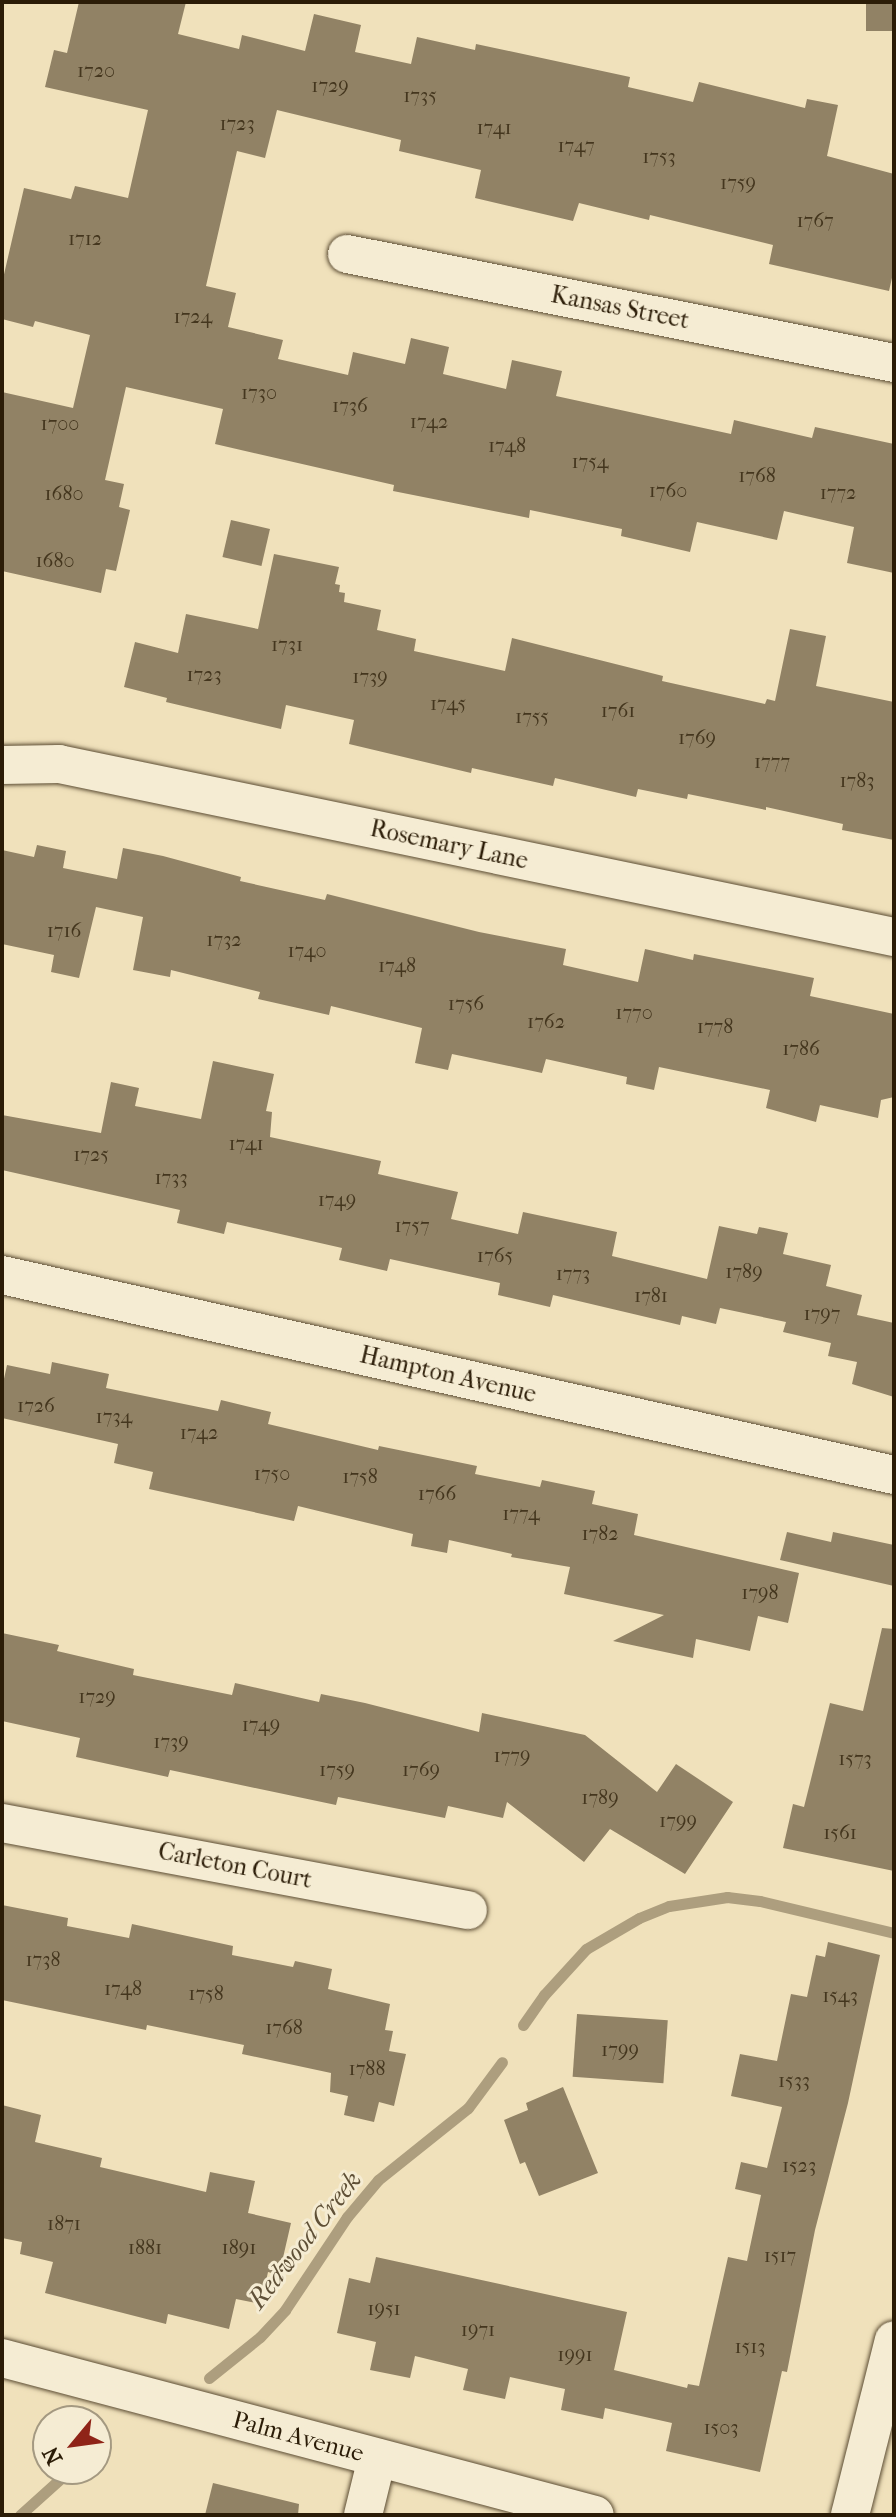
<!DOCTYPE html>
<style>
body{margin:0}
#map{position:relative;width:896px;height:2517px;overflow:hidden;background:#f0e1bb;font-family:"IM FELL French Canon",serif}
div>[style]{position:absolute}
.stream>*{height:11px;margin:-5.5px;padding:0 5.5px;transform-origin:5.5px;border-radius:5.5px;background:#ad9e7e}
.building>*{inset:0;background:#918265;transform-origin:0 0}
.roads{filter:drop-shadow(0 0 2px #5c4d34) drop-shadow(0 0 2px #5c4d34)}
.street>*{height:38px;margin:-19px;padding:0 19px;transform-origin:19px;border-radius:19px;background:#f5ecd3}
span{translate:-50% -50%;white-space:nowrap;text-align:center;line-height:1.15;-webkit-text-stroke:6px #f5ecd3;paint-order:stroke}
.number-label{font-size:20px;color:#44361e}
.number-label span{-webkit-text-stroke-width:0}
.street-label{font-size:24px;color:#2b1c07}
.water-label{font-size:26px;color:#5f5037;font-style:italic}
.frame{position:absolute;inset:0;border:4px solid #2b1c07;pointer-events:none}
.north{position:absolute;left:32px;top:2405px;width:80px;height:80px;box-sizing:border-box;background:#f5ecd3;border:2px solid #a49981;border-radius:50%;rotate:241deg;font-size:22px;font-weight:700;line-height:32px;text-align:center;color:#2b1c07}
.north::after{content:'';display:block;margin:auto;width:28px;height:36px;background:#8f2418;clip-path:polygon(50% 0,100% 100%,50% 72%,0 100%)}
</style>
<div id="map">
<div class="stream">
<div style="left:523px;top:2025px;width:37px;rotate:-55deg"></div>
<div style="left:544px;top:1995px;width:62px;rotate:-47.6deg"></div>
<div style="left:586px;top:1949px;width:61px;rotate:-30.3deg"></div>
<div style="left:639px;top:1918px;width:32px;rotate:-22deg"></div>
<div style="left:669px;top:1906px;width:59px;rotate:-8.8deg"></div>
<div style="left:727px;top:1897px;width:33px;rotate:7deg"></div>
<div style="left:760px;top:1901px;width:138px;rotate:13.4deg"></div>
<div style="left:209px;top:2378px;width:65px;rotate:-38.8deg"></div>
<div style="left:260px;top:2337px;width:37px;rotate:-47deg"></div>
<div style="left:285px;top:2310px;width:112px;rotate:-56.3deg"></div>
<div style="left:347px;top:2217px;width:48px;rotate:-50deg"></div>
<div style="left:378px;top:2180px;width:115px;rotate:-38.7deg"></div>
<div style="left:468px;top:2108px;width:57px;rotate:-53.5deg"></div>
<div style="left:96px;top:2451px;width:9px;rotate:-32deg"></div>
<div style="left:20px;top:2515px;width:69px;rotate:-42deg"></div>
</div>
<div class="building">
<div style="clip-path:polygon(79px 2px,186px 2px,178px 34px,239px 49px,242px 35px,305px 51px,314px 14px,361px 25px,355px 52px,411px 64px,417px 37px,475px 50px,476px 44px,630px 77px,628px 87px,693px 102px,699px 82px,805px 108px,807px 99px,838px 105px,827px 156px,894px 174px,894px 269px,889px 291px,769px 264px,773px 245px,650px 215px,649px 220px,579px 203px,573px 221px,475px 198px,481px 170px,399px 151px,401px 140px,277px 110px,265px 158px,237px 151px,206px 286px,236px 293px,228px 327px,283px 340px,278px 359px,348px 375px,353px 352px,405px 364px,411px 338px,449px 347px,443px 374px,506px 389px,512px 360px,562px 371px,556px 396px,731px 434px,734px 420px,812px 438px,815px 427px,894px 444px,894px 573px,847px 563px,854px 527px,784px 511px,777px 540px,697px 522px,690px 552px,621px 536px,622px 529px,530px 510px,529px 518px,393px 491px,394px 485px,215px 444px,223px 409px,126px 387px,105px 480px,124px 484px,119px 507px,130px 510px,116px 571px,106px 569px,101px 593px,2px 571px,2px 392px,73px 408px,90px 335px,35px 321px,33px 327px,2px 319px,2px 283px,24px 188px,71px 199px,75px 186px,128px 198px,148px 110px,45px 87px,54px 50px,67px 53px)"></div>
<div style="left:866px;top:2px;width:28px;height:29px"></div>
<div style="left:231px;top:520px;width:40px;height:38px;rotate:13deg"></div>
<div style="clip-path:polygon(274px 554px,339px 567px,335px 584px,340px 585px,339px 592px,345px 593px,344px 602px,381px 610px,377px 630px,416px 639px,414px 651px,505px 671px,512px 638px,663px 676px,662px 681px,765px 704px,767px 699px,775px 701px,790px 629px,826px 636px,816px 686px,894px 702px,894px 840px,842px 830px,843px 824px,766px 807px,766px 810px,688px 794px,687px 799px,638px 789px,636px 797px,555px 778px,553px 786px,472px 768px,471px 773px,349px 744px,354px 720px,286px 705px,281px 729px,166px 702px,167px 698px,124px 687px,135px 642px,178px 653px,186px 614px,258px 629px)"></div>
<div style="clip-path:polygon(37px 845px,66px 851px,63px 868px,117px 879px,123px 848px,163px 856px,241px 877px,240px 881px,325px 900px,327px 894px,479px 932px,566px 949px,563px 965px,638px 982px,645px 949px,693px 960px,694px 954px,814px 978px,810px 996px,894px 1014px,894px 1097px,881px 1100px,878px 1118px,820px 1105px,816px 1122px,766px 1108px,770px 1090px,659px 1067px,654px 1090px,626px 1084px,627px 1077px,546px 1059px,542px 1073px,452px 1054px,448px 1070px,415px 1063px,422px 1028px,331px 1006px,329px 1015px,258px 999px,260px 992px,171px 970px,170px 977px,133px 970px,143px 917px,96px 907px,79px 978px,51px 972px,54px 955px,2px 944px,2px 850px,34px 857px)"></div>
<div style="clip-path:polygon(213px 1061px,274px 1074px,266px 1111px,272px 1112px,270px 1137px,381px 1161px,378px 1174px,458px 1192px,451px 1219px,518px 1234px,523px 1212px,617px 1232px,612px 1256px,707px 1279px,719px 1226px,757px 1234px,759px 1227px,788px 1233px,783px 1254px,831px 1265px,826px 1286px,862px 1295px,857px 1315px,894px 1323px,894px 1397px,852px 1384px,857px 1362px,828px 1356px,831px 1343px,783px 1332px,786px 1322px,720px 1308px,716px 1324px,682px 1316px,680px 1325px,553px 1295px,550px 1307px,498px 1295px,500px 1283px,390px 1259px,387px 1271px,339px 1260px,342px 1248px,227px 1222px,224px 1234px,177px 1223px,180px 1210px,2px 1170px,2px 1115px,101px 1133px,111px 1082px,139px 1088px,135px 1106px,201px 1119px)"></div>
<div style="clip-path:polygon(52px 1362px,109px 1374px,106px 1388px,218px 1411px,221px 1400px,271px 1412px,268px 1424px,378px 1450px,379px 1446px,477px 1466px,475px 1474px,540px 1487px,542px 1480px,595px 1491px,592px 1504px,638px 1514px,634px 1535px,799px 1573px,788px 1623px,758px 1616px,750px 1651px,696px 1639px,693px 1658px,613px 1641px,664px 1615px,564px 1594px,570px 1567px,511px 1557px,512px 1554px,449px 1540px,447px 1553px,411px 1546px,413px 1534px,298px 1506px,294px 1521px,149px 1489px,153px 1472px,114px 1463px,118px 1444px,2px 1418px,2px 1388px,7px 1365px,50px 1374px)"></div>
<div style="clip-path:polygon(787px 1532px,831px 1542px,833px 1532px,894px 1545px,894px 1586px,780px 1560px)"></div>
<div style="clip-path:polygon(882px 1628px,894px 1629px,894px 1871px,783px 1848px,793px 1804px,804px 1807px,830px 1703px,863px 1711px)"></div>
<div style="clip-path:polygon(2px 1633px,59px 1645px,57px 1651px,134px 1669px,133px 1675px,232px 1695px,235px 1683px,319px 1702px,321px 1694px,365px 1703px,479px 1732px,482px 1713px,585px 1735px,657px 1792px,676px 1764px,733px 1802px,685px 1874px,610px 1829px,584px 1862px,507px 1802px,503px 1818px,448px 1806px,445px 1818px,338px 1797px,336px 1805px,170px 1770px,168px 1777px,76px 1757px,80px 1738px,2px 1721px)"></div>
<div style="clip-path:polygon(2px 1905px,68px 1918px,67px 1926px,129px 1938px,132px 1924px,233px 1946px,232px 1955px,293px 1967px,295px 1961px,332px 1969px,328px 1989px,390px 2004px,385px 2030px,393px 2031px,389px 2051px,406px 2054px,394px 2106px,379px 2102px,374px 2122px,344px 2115px,348px 2096px,330px 2092px,331px 2073px,242px 2054px,244px 2045px,147px 2025px,146px 2030px,2px 2000px)"></div>
<div style="clip-path:polygon(828px 1942px,880px 1955px,848px 2103px,815px 2230px,787px 2372px,782px 2371px,760px 2472px,666px 2451px,672px 2423px,605px 2408px,603px 2419px,561px 2410px,565px 2389px,510px 2377px,505px 2399px,463px 2390px,468px 2369px,415px 2356px,410px 2378px,370px 2370px,376px 2342px,337px 2333px,349px 2278px,370px 2283px,376px 2257px,627px 2312px,614px 2370px,687px 2388px,688px 2384px,699px 2386px,728px 2257px,747px 2261px,761px 2195px,735px 2189px,741px 2162px,767px 2168px,782px 2107px,731px 2096px,740px 2054px,777px 2061px,791px 1994px,807px 1997px,816px 1955px,825px 1957px)"></div>
<div style="left:577px;top:2014px;width:91px;height:63px;rotate:4deg"></div>
<div style="clip-path:polygon(563px 2087px,598px 2173px,539px 2196px,525px 2162px,520px 2164px,504px 2120px,528px 2110px,526px 2103px)"></div>
<div style="clip-path:polygon(2px 2105px,41px 2115px,35px 2142px,102px 2158px,100px 2167px,206px 2192px,210px 2172px,255px 2181px,248px 2213px,291px 2223px,279px 2275px,268px 2272px,261px 2304px,236px 2299px,229px 2329px,168px 2314px,166px 2324px,45px 2293px,53px 2262px,20px 2254px,22px 2242px,2px 2238px)"></div>
<div style="clip-path:polygon(213px 2483px,299px 2504px,298px 2515px,205px 2515px)"></div>
</div>
<div class="roads">
<div class="street">
<div style="left:347px;top:254px;width:558px;rotate:11.27deg"></div>
<div style="left:2px;top:765px;width:57px;rotate:-1deg"></div>
<div style="left:59px;top:764px;width:853px;rotate:11.71deg"></div>
<div style="left:2px;top:1275px;width:914px;rotate:12.64deg"></div>
<div style="left:2px;top:1823px;width:474px;rotate:10.6deg"></div>
<div style="left:2px;top:2358px;width:613px;rotate:14.83deg"></div>
<div style="left:363px;top:2515px;width:59px;rotate:-76.2deg"></div>
<div style="left:850px;top:2515px;width:180px;rotate:-75.9deg"></div>
</div>
</div>
<div class="number-label">
<span style="left:96px;top:70px">1720</span>
<span style="left:330px;top:85px">1729</span>
<span style="left:420px;top:95px">1735</span>
<span style="left:237px;top:123px">1723</span>
<span style="left:494px;top:127px">1741</span>
<span style="left:576px;top:145px">1747</span>
<span style="left:659px;top:156px">1753</span>
<span style="left:738px;top:182px">1759</span>
<span style="left:815px;top:220px">1767</span>
<span style="left:85px;top:238px">1712</span>
<span style="left:193px;top:316px">1724</span>
<span style="left:259px;top:392px">1730</span>
<span style="left:350px;top:405px">1736</span>
<span style="left:429px;top:421px">1742</span>
<span style="left:60px;top:423px">1700</span>
<span style="left:507px;top:445px">1748</span>
<span style="left:590px;top:461px">1754</span>
<span style="left:757px;top:475px">1768</span>
<span style="left:668px;top:490px">1760</span>
<span style="left:838px;top:492px">1772</span>
<span style="left:64px;top:493px">1680</span>
<span style="left:55px;top:560px">1680</span>
<span style="left:287px;top:644px">1731</span>
<span style="left:204px;top:674px">1723</span>
<span style="left:370px;top:676px">1739</span>
<span style="left:448px;top:703px">1745</span>
<span style="left:618px;top:710px">1761</span>
<span style="left:532px;top:716px">1755</span>
<span style="left:697px;top:737px">1769</span>
<span style="left:772px;top:761px">1777</span>
<span style="left:857px;top:780px">1783</span>
<span style="left:64px;top:930px">1716</span>
<span style="left:224px;top:939px">1732</span>
<span style="left:307px;top:950px">1740</span>
<span style="left:397px;top:965px">1748</span>
<span style="left:466px;top:1003px">1756</span>
<span style="left:634px;top:1012px">1770</span>
<span style="left:546px;top:1021px">1762</span>
<span style="left:715px;top:1026px">1778</span>
<span style="left:801px;top:1048px">1786</span>
<span style="left:246px;top:1143px">1741</span>
<span style="left:91px;top:1154px">1725</span>
<span style="left:171px;top:1177px">1733</span>
<span style="left:337px;top:1199px">1749</span>
<span style="left:412px;top:1225px">1757</span>
<span style="left:495px;top:1255px">1765</span>
<span style="left:744px;top:1271px">1789</span>
<span style="left:573px;top:1273px">1773</span>
<span style="left:651px;top:1295px">1781</span>
<span style="left:822px;top:1313px">1797</span>
<span style="left:36px;top:1405px">1726</span>
<span style="left:114px;top:1416px">1734</span>
<span style="left:199px;top:1432px">1742</span>
<span style="left:272px;top:1473px">1750</span>
<span style="left:360px;top:1476px">1758</span>
<span style="left:437px;top:1493px">1766</span>
<span style="left:521px;top:1513px">1774</span>
<span style="left:600px;top:1533px">1782</span>
<span style="left:760px;top:1592px">1798</span>
<span style="left:97px;top:1696px">1729</span>
<span style="left:261px;top:1724px">1749</span>
<span style="left:171px;top:1741px">1739</span>
<span style="left:512px;top:1755px">1779</span>
<span style="left:855px;top:1758px">1573</span>
<span style="left:337px;top:1769px">1759</span>
<span style="left:421px;top:1769px">1769</span>
<span style="left:600px;top:1797px">1789</span>
<span style="left:678px;top:1820px">1799</span>
<span style="left:840px;top:1832px">1561</span>
<span style="left:43px;top:1959px">1738</span>
<span style="left:123px;top:1988px">1748</span>
<span style="left:206px;top:1993px">1758</span>
<span style="left:840px;top:1995px">1543</span>
<span style="left:284px;top:2027px">1768</span>
<span style="left:620px;top:2049px">1799</span>
<span style="left:367px;top:2068px">1788</span>
<span style="left:794px;top:2080px">1533</span>
<span style="left:799px;top:2165px">1523</span>
<span style="left:64px;top:2223px">1871</span>
<span style="left:145px;top:2247px">1881</span>
<span style="left:239px;top:2247px">1891</span>
<span style="left:780px;top:2255px">1517</span>
<span style="left:384px;top:2308px">1951</span>
<span style="left:478px;top:2329px">1971</span>
<span style="left:750px;top:2346px">1513</span>
<span style="left:575px;top:2354px">1991</span>
<span style="left:721px;top:2427px">1503</span>
</div>
<div class="street-label">
<span style="left:620px;top:308px;rotate:11deg">Kansas Street</span>
<span style="left:449px;top:845px;rotate:12deg">Rosemary Lane</span>
<span style="left:448px;top:1375px;rotate:13deg">Hampton Avenue</span>
<span style="left:235px;top:1866px;rotate:11deg">Carleton Court</span>
<span style="left:298px;top:2437px;rotate:15deg">Palm Avenue</span>
</div>
<div class="water-label">
<span style="left:305px;top:2240px;rotate:-52deg">Redwood Creek</span>
</div>
<div class="frame"></div>
<div class="north">N</div>
</div>
